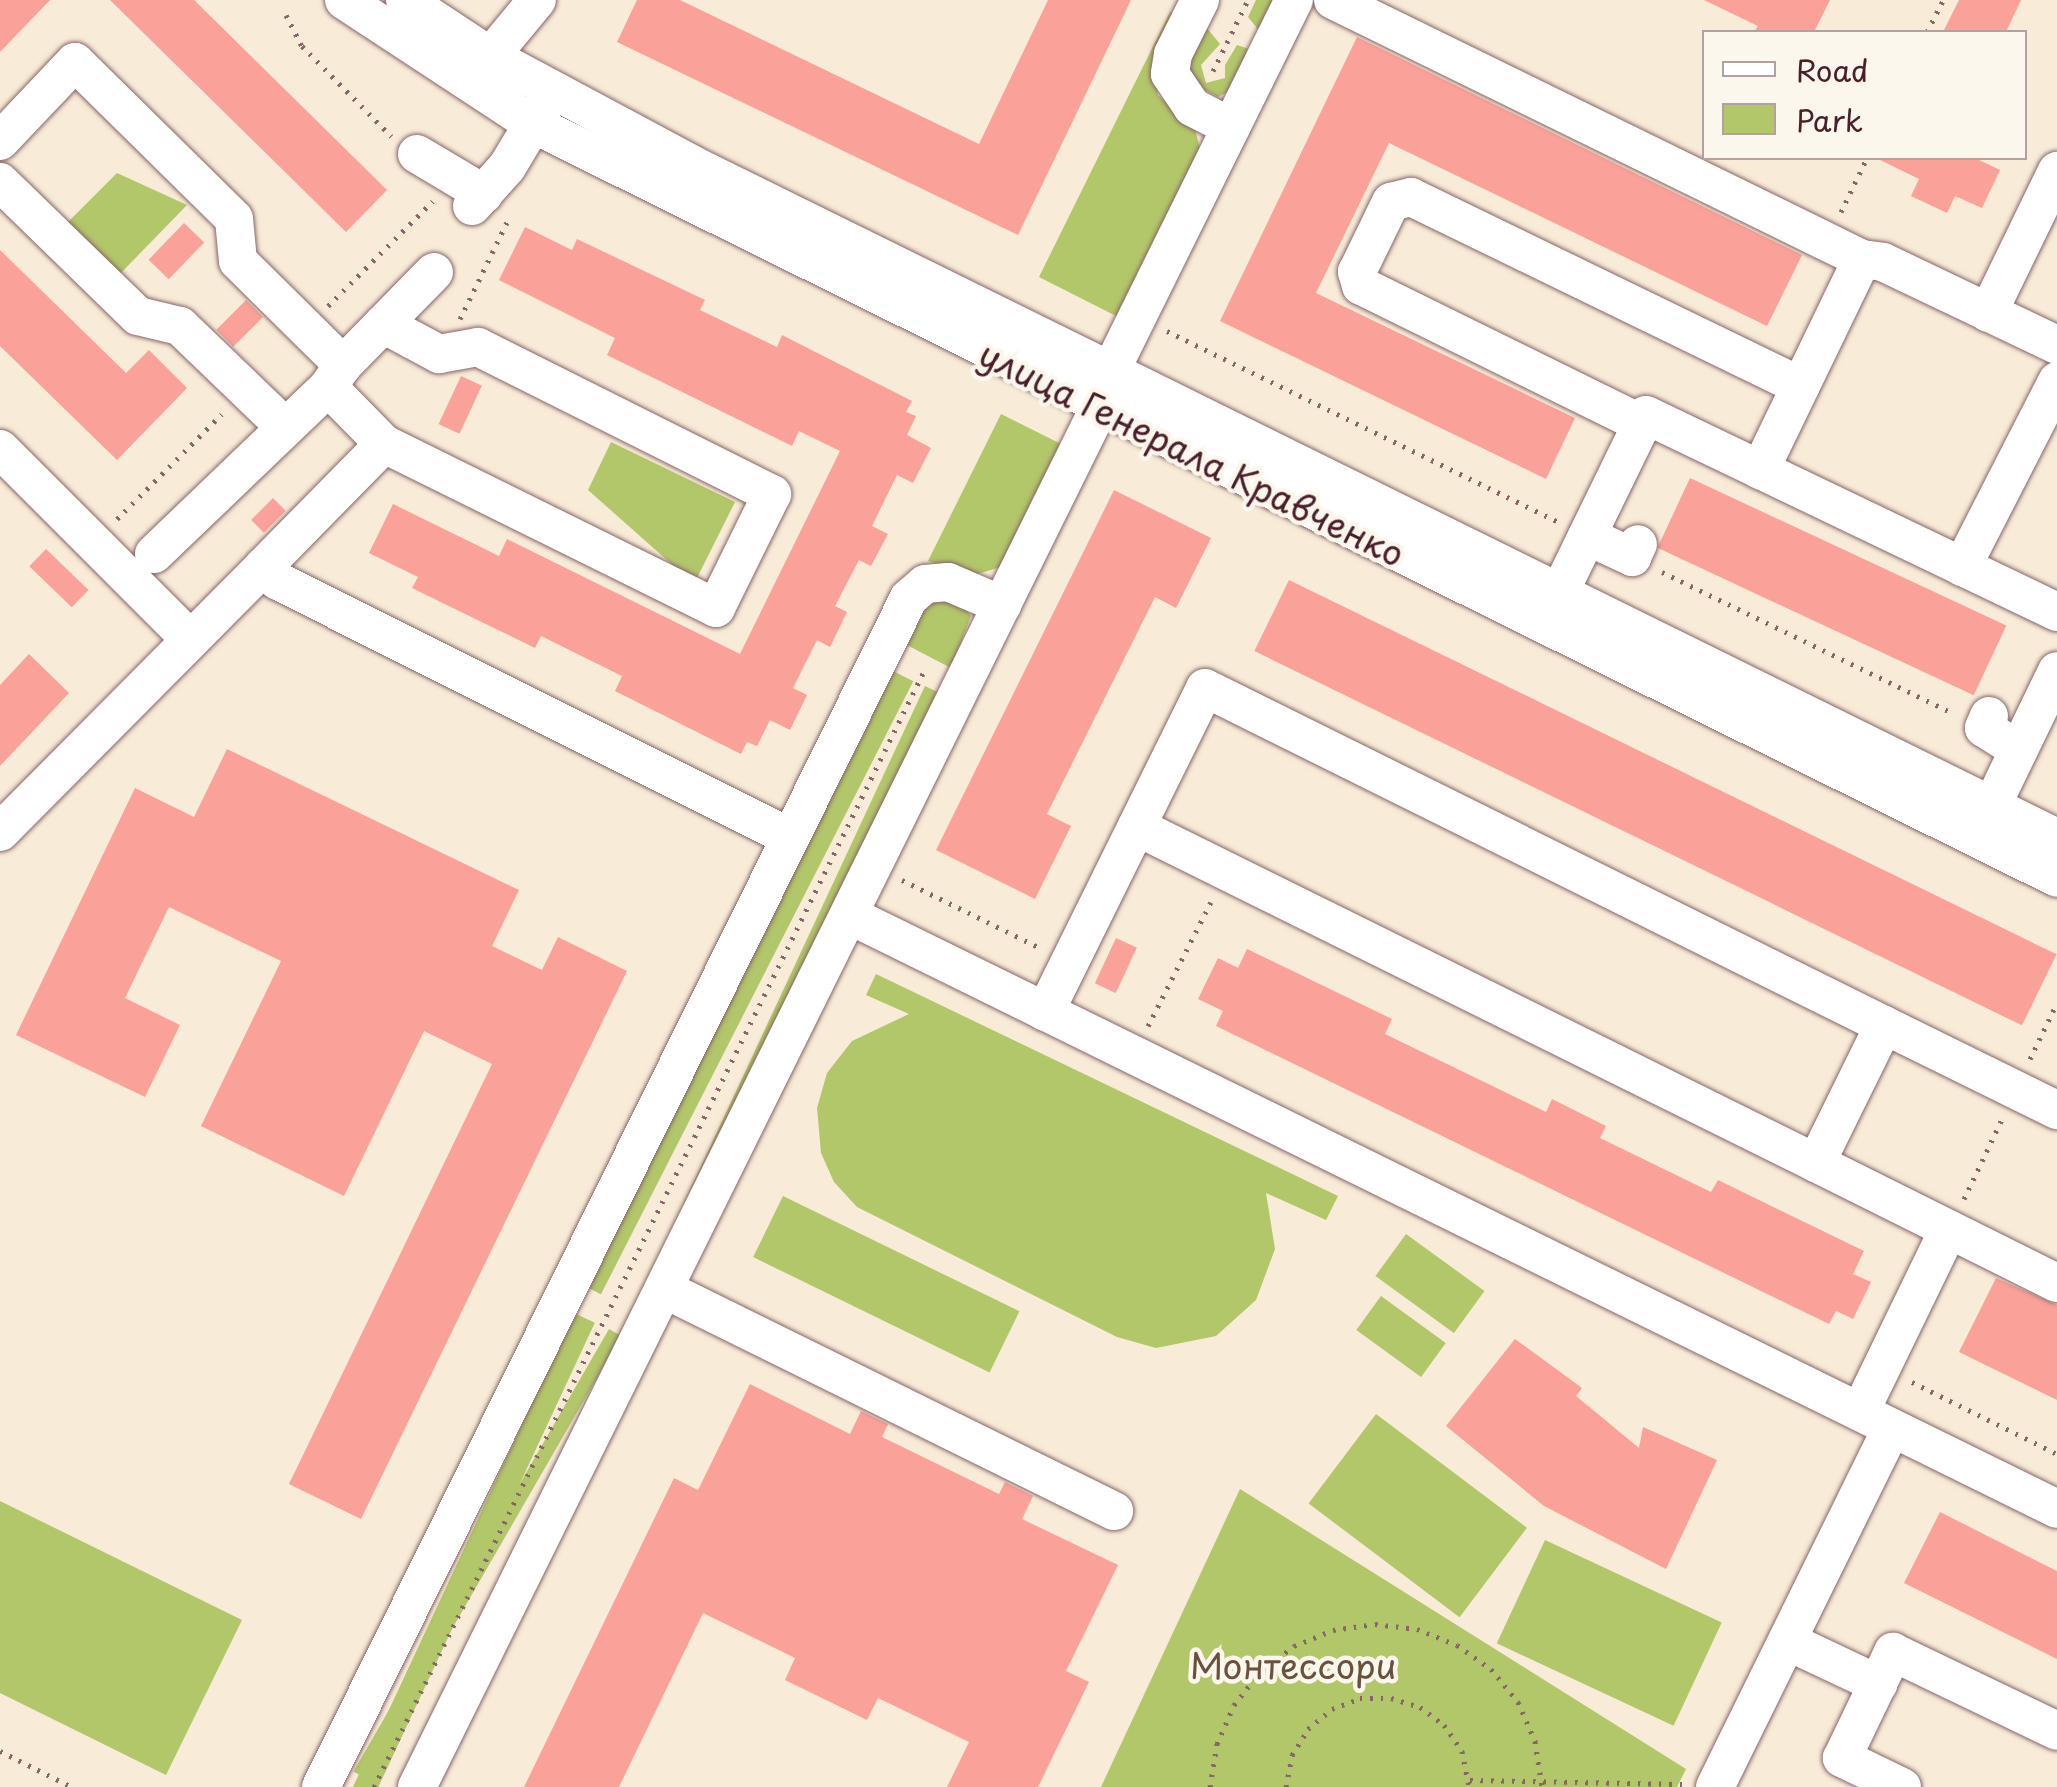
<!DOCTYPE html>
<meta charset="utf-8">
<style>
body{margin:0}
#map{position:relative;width:2057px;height:1787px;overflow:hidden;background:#f8ebd8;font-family:"Playpen Sans",sans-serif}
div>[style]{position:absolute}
.green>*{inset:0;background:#b2c66a;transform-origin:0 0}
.building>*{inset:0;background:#faa199;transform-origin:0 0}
.path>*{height:5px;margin-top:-2.5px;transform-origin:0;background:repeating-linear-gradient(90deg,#876668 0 2.5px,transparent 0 10.5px)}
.roads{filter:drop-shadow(0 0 2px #876668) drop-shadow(0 0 2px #876668)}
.minor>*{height:38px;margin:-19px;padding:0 19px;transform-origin:19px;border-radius:19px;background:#fff}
span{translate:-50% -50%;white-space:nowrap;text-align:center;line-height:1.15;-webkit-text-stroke:9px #fbf7ec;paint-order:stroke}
.street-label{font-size:35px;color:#4a1f2b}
.park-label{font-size:35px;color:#69513e}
.legend{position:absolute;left:1702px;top:30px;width:325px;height:130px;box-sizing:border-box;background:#fbf7ec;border:2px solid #b4a19f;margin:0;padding:12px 18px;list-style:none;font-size:30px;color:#4a1f2b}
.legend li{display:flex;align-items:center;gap:20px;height:50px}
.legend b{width:50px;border:2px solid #b4a19f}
</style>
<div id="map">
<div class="green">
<div style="clip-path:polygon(1256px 0,1277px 0,1261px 33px,1248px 17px)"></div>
<div style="clip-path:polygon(1170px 12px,1175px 14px,1154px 73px,1158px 95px,1195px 129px,1201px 153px,1120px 318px,1039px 277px)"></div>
<div style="clip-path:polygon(1206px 27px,1220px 44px,1201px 65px,1206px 83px,1225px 78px,1225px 65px,1237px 45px,1252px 50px,1233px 89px,1218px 97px,1188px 81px,1189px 61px)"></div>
<div style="clip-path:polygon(117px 173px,187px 205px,115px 279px,63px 227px)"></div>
<div style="clip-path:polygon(1001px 414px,1061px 444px,1001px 567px,974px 575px,928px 561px)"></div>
<div style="clip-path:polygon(611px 442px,735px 502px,694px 584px,588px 490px)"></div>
<div style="clip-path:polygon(932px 597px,961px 603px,971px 616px,951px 668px,903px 643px)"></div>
<div style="left:891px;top:670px;width:25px;height:688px;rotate:27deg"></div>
<div style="left:925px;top:686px;width:14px;height:689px;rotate:25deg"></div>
<div style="clip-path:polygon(876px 974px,1338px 1196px,1326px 1220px,1266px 1193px,1275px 1249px,1256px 1300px,1216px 1336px,1156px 1348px,1117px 1337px,857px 1207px,834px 1182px,821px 1153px,817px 1108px,827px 1073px,852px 1041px,909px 1014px,866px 995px)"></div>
<div style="left:783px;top:1196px;width:263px;height:68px;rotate:26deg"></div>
<div style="left:1406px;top:1234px;width:97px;height:52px;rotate:36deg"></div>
<div style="left:1381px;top:1296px;width:80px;height:42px;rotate:36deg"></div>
<div style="left:574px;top:1313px;width:23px;height:529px;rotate:25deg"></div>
<div style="left:609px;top:1329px;width:14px;height:511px;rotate:30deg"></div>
<div style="left:1376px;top:1414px;width:189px;height:112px;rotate:37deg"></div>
<div style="clip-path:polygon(1240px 1489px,1686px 1769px,1677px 1787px,1101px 1787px)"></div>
<div style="clip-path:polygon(0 1501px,242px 1620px,166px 1775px,0 1693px)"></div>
<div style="left:1545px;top:1540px;width:195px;height:114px;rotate:25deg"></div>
</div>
<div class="building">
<div style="clip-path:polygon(0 0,50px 0,0 52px)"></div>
<div style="clip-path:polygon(110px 0,194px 0,387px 190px,346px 232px)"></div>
<div style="clip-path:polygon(637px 0,680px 0,979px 144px,1048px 0,1131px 0,1018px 235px,617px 42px)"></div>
<div style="clip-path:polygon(1704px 0,1830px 0,1814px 32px,1754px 32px,1758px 26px)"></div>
<div style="clip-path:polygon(1959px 0,2021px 0,2006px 32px,1943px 32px)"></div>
<div style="clip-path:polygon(1357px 37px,1802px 255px,1767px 326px,1389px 143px,1316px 293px,1575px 418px,1546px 479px,1220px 321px)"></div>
<div style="clip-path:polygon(1876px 158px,1975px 158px,2000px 170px,1982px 208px,1955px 196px,1947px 213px,1911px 196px,1919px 179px)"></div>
<div style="left:184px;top:223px;width:28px;height:51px;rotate:44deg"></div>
<div style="clip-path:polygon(525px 227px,572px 250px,577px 239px,705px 300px,700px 310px,777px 347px,782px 335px,912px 401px,906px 412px,916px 416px,907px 435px,931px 448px,913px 483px,897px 475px,872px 526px,888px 534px,871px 566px,859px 560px,835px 606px,847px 612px,830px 647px,817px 640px,793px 688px,807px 695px,790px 730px,770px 720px,757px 746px,747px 742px,741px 754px,615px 691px,622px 676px,541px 636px,535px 648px,461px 612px,412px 588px,418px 577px,369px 553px,393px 504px,499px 556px,507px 539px,740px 654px,840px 451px,799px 431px,792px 446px,607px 355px,615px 338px,499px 280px)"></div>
<div style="clip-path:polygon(0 250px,126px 373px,149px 350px,187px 388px,117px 460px,0 346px)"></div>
<div style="left:246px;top:300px;width:24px;height:42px;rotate:45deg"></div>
<div style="left:461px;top:376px;width:23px;height:53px;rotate:25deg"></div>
<div style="left:1690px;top:478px;width:349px;height:77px;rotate:25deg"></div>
<div style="clip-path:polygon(1114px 490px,1211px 538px,1176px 608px,1155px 597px,1047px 814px,1071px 826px,1035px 899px,936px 850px)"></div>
<div style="left:273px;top:498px;width:18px;height:31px;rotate:45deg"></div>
<div style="left:46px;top:549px;width:59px;height:24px;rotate:44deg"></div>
<div style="left:1289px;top:580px;width:854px;height:79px;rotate:26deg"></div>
<div style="clip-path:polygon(29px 654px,69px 693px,0 766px,0 685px)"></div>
<div style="clip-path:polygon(227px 749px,519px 890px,492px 946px,542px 970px,558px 937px,627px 971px,361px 1519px,289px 1484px,492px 1064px,424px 1031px,344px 1196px,201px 1126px,281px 961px,169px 907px,125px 998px,180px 1025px,145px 1097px,16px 1035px,135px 788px,194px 817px)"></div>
<div style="left:1116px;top:938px;width:23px;height:50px;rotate:25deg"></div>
<div style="clip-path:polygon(1247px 949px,1392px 1019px,1385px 1034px,1546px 1112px,1552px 1099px,1606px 1126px,1600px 1138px,1711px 1192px,1718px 1180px,1864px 1251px,1853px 1274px,1871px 1282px,1853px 1319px,1836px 1311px,1829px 1324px,1216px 1026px,1223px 1011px,1198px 999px,1218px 958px,1238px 968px)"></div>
<div style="clip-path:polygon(1996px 1278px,2057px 1305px,2057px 1400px,1959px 1352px)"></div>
<div style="clip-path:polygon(1515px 1339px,1582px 1388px,1576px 1396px,1639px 1448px,1643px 1427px,1717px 1460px,1666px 1569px,1544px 1506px,1446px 1426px)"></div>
<div style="clip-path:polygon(750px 1384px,850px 1434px,861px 1411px,888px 1424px,882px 1437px,999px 1494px,1005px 1482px,1033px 1496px,1022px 1519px,1118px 1565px,1066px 1671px,1089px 1682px,1038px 1787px,947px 1787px,969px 1742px,878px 1698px,867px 1720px,785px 1680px,795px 1658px,703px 1613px,619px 1787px,524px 1787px,674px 1478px,698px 1490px)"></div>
<div style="clip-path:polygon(1940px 1512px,2057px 1571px,2057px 1659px,1904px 1583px)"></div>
</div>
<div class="path">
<div style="left:286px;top:15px;width:35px;rotate:63deg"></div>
<div style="left:302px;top:46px;width:127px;rotate:45.3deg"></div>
<div style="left:1927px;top:32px;width:36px;rotate:-63deg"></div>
<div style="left:1213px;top:71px;width:79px;rotate:-63.8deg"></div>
<div style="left:1841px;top:212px;width:60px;rotate:-64.3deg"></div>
<div style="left:328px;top:306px;width:148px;rotate:-45deg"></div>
<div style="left:460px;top:319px;width:114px;rotate:-64.1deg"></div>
<div style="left:1167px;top:331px;width:434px;rotate:26deg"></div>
<div style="left:117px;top:519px;width:148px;rotate:-45deg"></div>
<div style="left:1662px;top:572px;width:323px;rotate:25.9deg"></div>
<div style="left:902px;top:880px;width:154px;rotate:26.2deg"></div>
<div style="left:1148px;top:1026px;width:139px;rotate:-63.1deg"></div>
<div style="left:2030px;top:1059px;width:62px;rotate:-64.3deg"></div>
<div style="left:1964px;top:1199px;width:89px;rotate:-64.6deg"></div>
<div style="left:1912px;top:1382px;width:162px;rotate:26.4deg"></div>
<div style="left:0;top:1751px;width:80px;rotate:26.6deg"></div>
<div style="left:1470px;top:1780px;width:212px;rotate:1.1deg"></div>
<div style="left:374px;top:1787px;width:1244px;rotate:-63.76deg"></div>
<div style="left:1210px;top:1787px;width:44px;rotate:-80.8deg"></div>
<div style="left:1217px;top:1744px;width:43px;rotate:-66.4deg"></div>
<div style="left:1234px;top:1705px;width:42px;rotate:-51.8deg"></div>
<div style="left:1260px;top:1672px;width:43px;rotate:-37.4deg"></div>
<div style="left:1294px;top:1646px;width:42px;rotate:-22.3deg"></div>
<div style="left:1333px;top:1630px;width:42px;rotate:-8.1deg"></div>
<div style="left:1375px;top:1624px;width:42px;rotate:6.8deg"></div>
<div style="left:1417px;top:1629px;width:43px;rotate:21.8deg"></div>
<div style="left:1457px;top:1645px;width:42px;rotate:35.2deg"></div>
<div style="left:1491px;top:1669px;width:43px;rotate:50.7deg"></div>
<div style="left:1518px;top:1702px;width:43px;rotate:66.4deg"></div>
<div style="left:1535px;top:1741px;width:47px;rotate:81.3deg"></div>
<div style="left:1286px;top:1787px;width:33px;rotate:-79deg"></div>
<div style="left:1292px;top:1755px;width:31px;rotate:-58deg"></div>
<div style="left:1308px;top:1729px;width:31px;rotate:-40deg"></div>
<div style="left:1332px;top:1709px;width:30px;rotate:-21deg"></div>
<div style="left:1360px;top:1698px;width:31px"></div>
<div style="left:1391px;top:1698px;width:30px;rotate:17deg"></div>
<div style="left:1420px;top:1707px;width:30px;rotate:37deg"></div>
<div style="left:1444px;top:1725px;width:32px;rotate:55deg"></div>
<div style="left:1462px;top:1751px;width:37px;rotate:79deg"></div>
</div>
<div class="roads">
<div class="minor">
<div style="left:344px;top:0;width:226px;rotate:33.3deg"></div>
<div style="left:533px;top:124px;width:1700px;rotate:26.32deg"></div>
<div style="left:405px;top:0;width:100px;rotate:33.5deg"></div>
<div style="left:488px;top:55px;width:233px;rotate:28.2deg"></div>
<div style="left:693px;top:165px;width:1521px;rotate:26.26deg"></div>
<div style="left:1200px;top:0;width:60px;rotate:116.6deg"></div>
<div style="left:1173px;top:54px;width:20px;rotate:99deg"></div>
<div style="left:1170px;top:74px;width:40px;rotate:56deg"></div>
<div style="left:1192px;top:107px;width:44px;rotate:27.1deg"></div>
<div style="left:1333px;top:0;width:589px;rotate:26.09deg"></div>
<div style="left:1862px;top:259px;width:21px;rotate:8deg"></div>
<div style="left:1883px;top:262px;width:193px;rotate:25.5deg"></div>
<div style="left:475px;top:75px;width:97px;rotate:-50.4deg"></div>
<div style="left:0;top:141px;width:109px;rotate:-46.5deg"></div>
<div style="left:75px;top:62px;width:223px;rotate:44.6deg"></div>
<div style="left:234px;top:219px;width:42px;rotate:84.6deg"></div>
<div style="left:238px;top:261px;width:148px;rotate:44.7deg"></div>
<div style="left:417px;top:154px;width:78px;rotate:30.8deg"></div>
<div style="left:0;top:182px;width:192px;rotate:44.2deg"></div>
<div style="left:138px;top:316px;width:43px;rotate:13.4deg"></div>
<div style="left:180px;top:326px;width:141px;rotate:43.9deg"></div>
<div style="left:472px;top:206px;width:52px;rotate:-48.1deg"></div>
<div style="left:507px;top:167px;width:76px;rotate:-59deg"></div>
<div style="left:1988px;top:313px;width:158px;rotate:-64.1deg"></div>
<div style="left:383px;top:324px;width:64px;rotate:28.2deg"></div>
<div style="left:439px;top:354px;width:40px;rotate:-10deg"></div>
<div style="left:478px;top:347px;width:329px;rotate:26.6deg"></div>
<div style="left:772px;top:494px;width:127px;rotate:116.2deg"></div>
<div style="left:716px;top:608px;width:370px;rotate:-153.7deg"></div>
<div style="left:384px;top:444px;width:80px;rotate:-134.5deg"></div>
<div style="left:328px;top:387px;width:27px;rotate:-56deg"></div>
<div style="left:343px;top:365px;width:130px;rotate:-45.6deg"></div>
<div style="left:1112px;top:368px;width:411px;rotate:-63.7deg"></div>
<div style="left:1642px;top:424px;width:313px;rotate:-153.8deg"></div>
<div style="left:1361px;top:286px;width:15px;rotate:-106deg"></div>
<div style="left:1357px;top:272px;width:78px;rotate:-64.1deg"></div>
<div style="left:1391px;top:202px;width:21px;rotate:-14deg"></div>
<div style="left:1411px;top:197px;width:433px;rotate:25.9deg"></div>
<div style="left:384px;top:444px;width:173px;rotate:134.5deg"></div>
<div style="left:263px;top:567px;width:21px;rotate:43deg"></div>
<div style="left:278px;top:581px;width:572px;rotate:26.57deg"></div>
<div style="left:0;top:449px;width:269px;rotate:45deg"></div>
<div style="left:1760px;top:470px;width:234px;rotate:-64.2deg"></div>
<div style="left:1587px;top:536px;width:50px;rotate:25deg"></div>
<div style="left:1632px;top:557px;width:14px;rotate:-65deg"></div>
<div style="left:154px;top:554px;width:241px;rotate:-43.8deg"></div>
<div style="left:1962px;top:567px;width:209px;rotate:-62.9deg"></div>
<div style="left:1549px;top:614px;width:221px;rotate:-64deg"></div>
<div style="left:1646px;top:415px;width:456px;rotate:25.6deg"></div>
<div style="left:1989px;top:716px;width:13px;rotate:113deg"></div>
<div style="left:1984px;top:728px;width:41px;rotate:32.2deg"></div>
<div style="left:1982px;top:826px;width:172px;rotate:-64.2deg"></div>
<div style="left:0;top:832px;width:373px;rotate:-45.2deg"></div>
<div style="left:849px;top:915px;width:1346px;rotate:26.18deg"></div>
<div style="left:1045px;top:1012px;width:361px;rotate:-63.7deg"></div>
<div style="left:1205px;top:688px;width:758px;rotate:26.4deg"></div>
<div style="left:1884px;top:1025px;width:154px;rotate:116.2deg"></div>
<div style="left:1816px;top:1163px;width:758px;rotate:-153.67deg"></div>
<div style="left:1884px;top:1025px;width:193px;rotate:26.2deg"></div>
<div style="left:1816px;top:1163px;width:269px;rotate:26.5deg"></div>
<div style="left:664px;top:1289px;width:502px;rotate:26.26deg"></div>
<div style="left:1860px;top:1412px;width:203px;rotate:-64.1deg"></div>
<div style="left:1787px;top:1641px;width:101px;rotate:25.3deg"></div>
<div style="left:321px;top:1787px;width:1326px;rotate:-63.69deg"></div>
<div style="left:909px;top:598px;width:21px;rotate:-41deg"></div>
<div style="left:925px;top:584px;width:23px;rotate:-5deg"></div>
<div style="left:948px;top:582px;width:59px;rotate:23.1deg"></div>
<div style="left:417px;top:1787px;width:1538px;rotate:-63.68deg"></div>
<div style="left:1715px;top:1787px;width:400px;rotate:-63.8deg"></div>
<div style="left:1902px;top:1787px;width:67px;rotate:-154.2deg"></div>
<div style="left:1842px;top:1758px;width:118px;rotate:-64.3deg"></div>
<div style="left:1893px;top:1652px;width:182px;rotate:25.7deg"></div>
</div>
</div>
<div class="street-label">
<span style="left:1192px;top:453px;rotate:26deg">улица Генерала Кравченко</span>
</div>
<div class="park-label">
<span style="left:1293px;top:1665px">Монтессори</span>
</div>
<ul class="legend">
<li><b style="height:12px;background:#fff"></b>Road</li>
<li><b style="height:28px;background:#b2c66a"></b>Park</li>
</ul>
</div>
